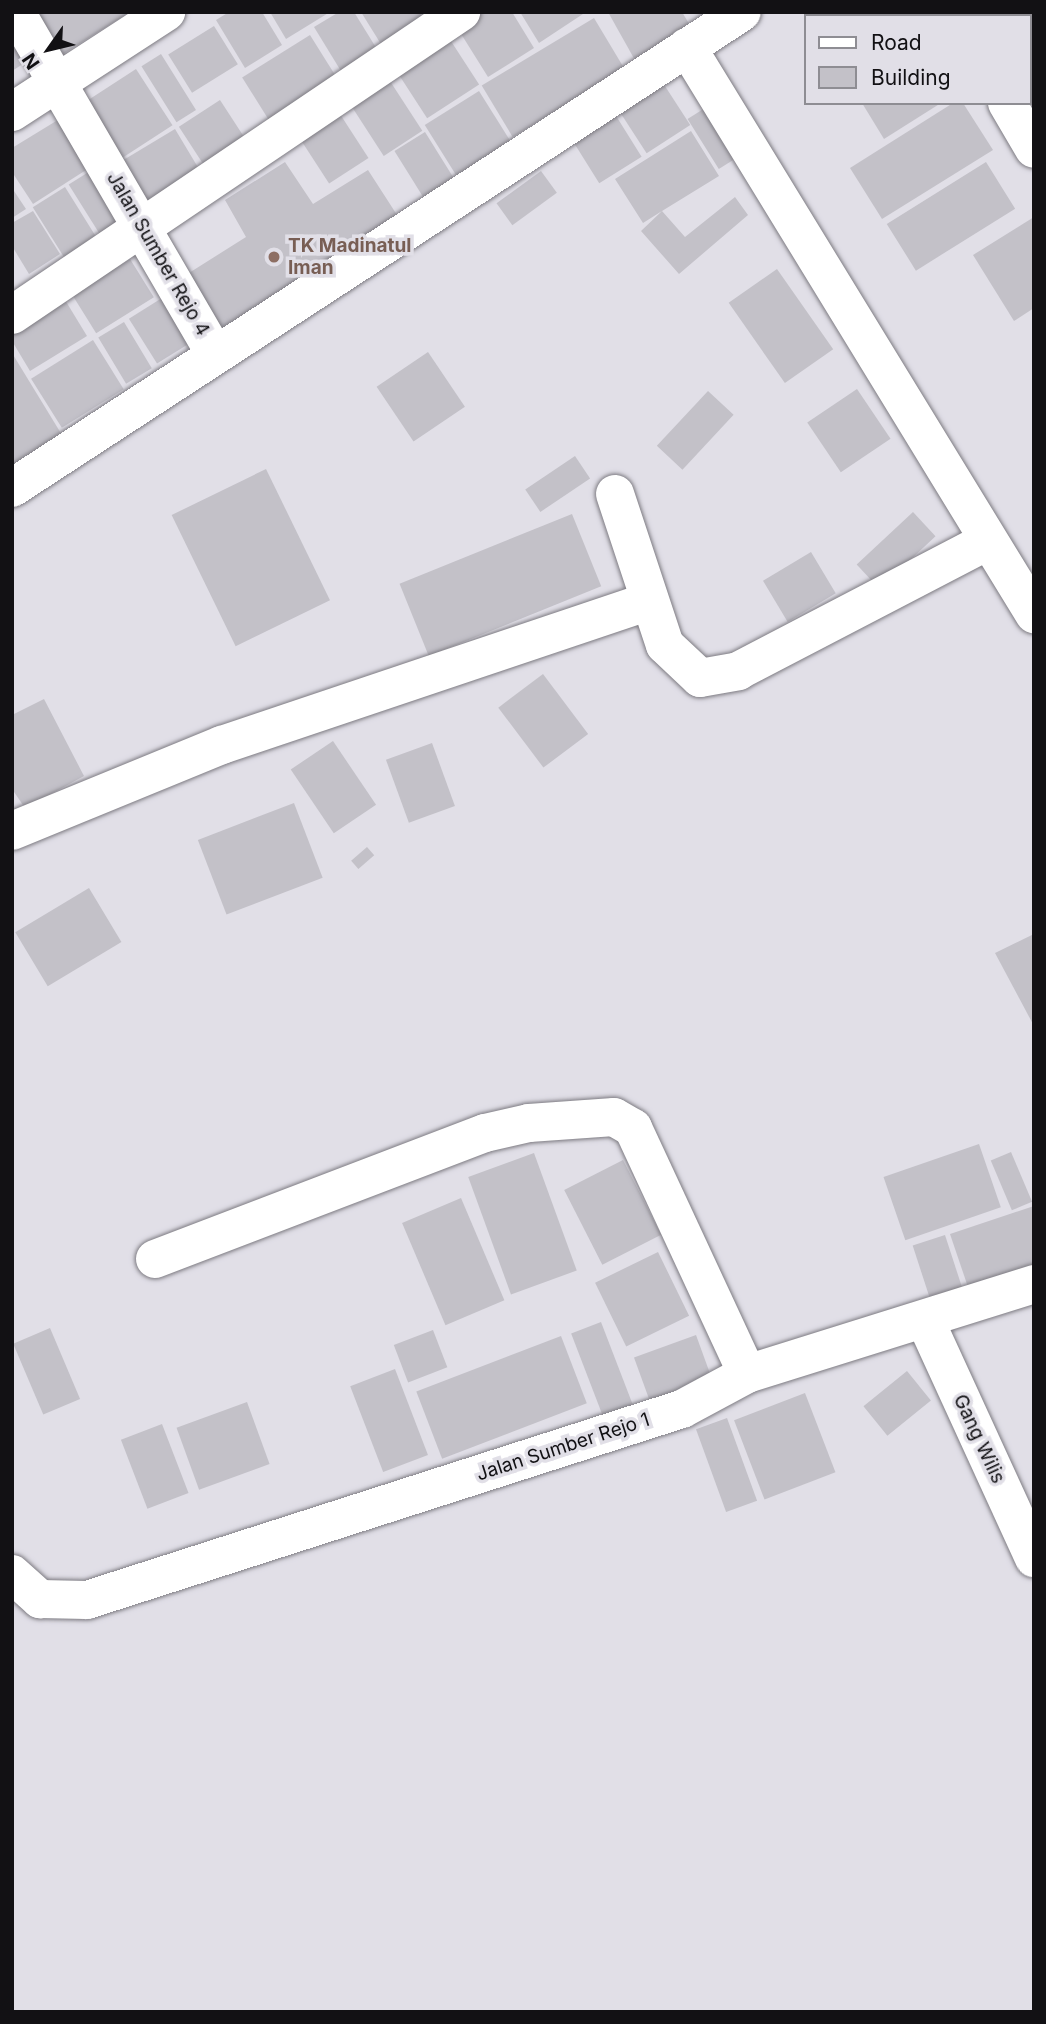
<!DOCTYPE html>
<style>
body{margin:0}
#map{position:relative;width:1046px;height:2024px;overflow:hidden;background:#e1dfe7;font-family:Inter,sans-serif}
div>[style]{position:absolute}
.building>*{inset:0;background:#c3c1c8;transform-origin:0 0}
.roads{filter:drop-shadow(0 0 2px #7d7b82) drop-shadow(0 0 2px #7d7b82)}
.minor>*{height:38px;margin:-19px;padding:0 19px;transform-origin:19px;border-radius:19px;background:#fff}
.dots>*{width:19px;height:19px;translate:-50% -50%;box-sizing:border-box;border:4px solid #e1dfe7;border-radius:50%}
span{translate:-50% -50%;white-space:nowrap;text-align:center;line-height:1.15;-webkit-text-stroke:7px #e1dfe7;paint-order:stroke}
.education-label{font-size:19px;color:#785e54;font-weight:700}
.left{translate:0 -50%;text-align:left}
.street-label{font-size:19px;color:#121114}
.frame{position:absolute;inset:0;border:14px solid #121114;pointer-events:none}
.legend{position:absolute;left:804px;top:14px;width:228px;height:91px;box-sizing:border-box;background:#e1dfe7;border:2px solid #8e8d93;margin:0;padding:9px 12px;list-style:none;font-size:21px;color:#121114}
.legend li{display:flex;align-items:center;gap:14px;height:35px}
.legend b{width:35px;border:2px solid #8e8d93}
.north{position:absolute;left:14px;top:14px;width:70px;height:70px;-webkit-text-stroke:5px #e1dfe7;paint-order:stroke;rotate:236deg;font-size:19px;font-weight:700;line-height:28px;text-align:center;color:#121114}
.north::after{content:'';display:block;margin:auto;width:24px;height:32px;background:#121114;clip-path:polygon(50% 0,100% 100%,50% 72%,0 100%)}
</style>
<div id="map">
<div class="building">
<div style="clip-path:polygon(37px 12px,130px 12px,63px 54px)"></div>
<div style="clip-path:polygon(229px 12px,262px 12px,282px 45px,245px 68px,216px 20px)"></div>
<div style="clip-path:polygon(270px 12px,330px 12px,286px 39px)"></div>
<div style="clip-path:polygon(339px 12px,354px 12px,380px 54px,344px 76px,314px 27px)"></div>
<div style="clip-path:polygon(361px 12px,419px 12px,426px 23px,384px 49px)"></div>
<div style="clip-path:polygon(484px 12px,512px 12px,534px 48px,488px 77px,458px 29px)"></div>
<div style="clip-path:polygon(520px 12px,586px 12px,539px 43px)"></div>
<div style="clip-path:polygon(608px 12px,682px 12px,691px 27px,636px 62px)"></div>
<div style="clip-path:polygon(1022px 12px,1034px 12px,1034px 76px,1030px 16px,1016px 16px)"></div>
<div style="left:594px;top:18px;width:60px;height:131px;rotate:59deg"></div>
<div style="left:214px;top:26px;width:45px;height:54px;rotate:58deg"></div>
<div style="left:310px;top:35px;width:52px;height:80px;rotate:58deg"></div>
<div style="left:447px;top:35px;width:59px;height:62px;rotate:57deg"></div>
<div style="clip-path:polygon(12px 40px,26px 62px,12px 71px)"></div>
<div style="left:161px;top:54px;width:66px;height:23px;rotate:58deg"></div>
<div style="left:136px;top:69px;width:67px;height:67px;rotate:57deg"></div>
<div style="left:388px;top:78px;width:63px;height:46px;rotate:57deg"></div>
<div style="left:663px;top:83px;width:50px;height:52px;rotate:57deg"></div>
<div style="left:479px;top:91px;width:62px;height:64px;rotate:58deg"></div>
<div style="left:220px;top:100px;width:46px;height:49px;rotate:57deg"></div>
<div style="left:713px;top:103px;width:59px;height:30px;rotate:58deg"></div>
<div style="clip-path:polygon(862px 103px,941px 103px,884px 139px)"></div>
<div style="clip-path:polygon(953px 103px,963px 103px,993px 150px,882px 219px,850px 168px)"></div>
<div style="left:338px;top:111px;width:56px;height:47px;rotate:57deg"></div>
<div style="left:613px;top:111px;width:54px;height:50px;rotate:58deg"></div>
<div style="clip-path:polygon(66px 115px,97px 163px,33px 204px,12px 172px,12px 148px)"></div>
<div style="left:175px;top:129px;width:48px;height:65px;rotate:59deg"></div>
<div style="clip-path:polygon(691px 131px,719px 176px,662px 211px,685px 237px,735px 197px,748px 215px,679px 274px,641px 231px,662px 211px,643px 223px,615px 179px)"></div>
<div style="left:425px;top:132px;width:60px;height:36px;rotate:58deg"></div>
<div style="clip-path:polygon(285px 162px,313px 204px,368px 170px,399px 218px,213px 334px,181px 278px,246px 237px,225px 200px)"></div>
<div style="left:986px;top:162px;width:55px;height:117px;rotate:58deg"></div>
<div style="left:95px;top:168px;width:59px;height:31px;rotate:58deg"></div>
<div style="left:541px;top:171px;width:27px;height:55px;rotate:54deg"></div>
<div style="left:65px;top:187px;width:73px;height:38px;rotate:58deg"></div>
<div style="clip-path:polygon(12px 188px,26px 209px,12px 218px)"></div>
<div style="clip-path:polygon(33px 211px,60px 254px,29px 274px,12px 246px,12px 223px)"></div>
<div style="clip-path:polygon(1034px 217px,1034px 308px,1014px 321px,973px 255px)"></div>
<div style="left:130px;top:259px;width:45px;height:68px;rotate:58deg"></div>
<div style="left:777px;top:269px;width:98px;height:59px;rotate:55deg"></div>
<div style="clip-path:polygon(62px 295px,87px 336px,30px 371px,12px 341px,12px 325px)"></div>
<div style="left:162px;top:298px;width:53px;height:39px;rotate:58deg"></div>
<div style="left:124px;top:322px;width:54px;height:30px;rotate:59deg"></div>
<div style="left:93px;top:340px;width:58px;height:73px;rotate:58deg"></div>
<div style="left:428px;top:352px;width:66px;height:62px;rotate:56deg"></div>
<div style="clip-path:polygon(12px 353px,62px 435px,12px 466px)"></div>
<div style="left:857px;top:389px;width:60px;height:60px;rotate:56deg"></div>
<div style="left:708px;top:391px;width:35px;height:75px;rotate:43deg"></div>
<div style="left:575px;top:456px;width:27px;height:60px;rotate:56deg"></div>
<div style="left:266px;top:469px;width:146px;height:105px;rotate:64deg"></div>
<div style="left:913px;top:512px;width:33px;height:77px;rotate:47deg"></div>
<div style="left:572px;top:514px;width:78px;height:186px;rotate:68deg"></div>
<div style="left:811px;top:552px;width:48px;height:56px;rotate:59deg"></div>
<div style="left:543px;top:674px;width:75px;height:56px;rotate:53deg"></div>
<div style="clip-path:polygon(44px 699px,84px 776px,25px 808px,12px 789px,12px 715px)"></div>
<div style="left:333px;top:741px;width:77px;height:51px;rotate:56deg"></div>
<div style="left:432px;top:743px;width:67px;height:49px;rotate:70deg"></div>
<div style="left:294px;top:803px;width:80px;height:103px;rotate:69deg"></div>
<div style="left:367px;top:847px;width:11px;height:21px;rotate:49deg"></div>
<div style="left:89px;top:888px;width:63px;height:86px;rotate:59deg"></div>
<div style="clip-path:polygon(1034px 934px,1034px 1026px,995px 953px)"></div>
<div style="left:979px;top:1144px;width:67px;height:101px;rotate:71deg"></div>
<div style="left:1011px;top:1152px;width:54px;height:22px;rotate:67deg"></div>
<div style="left:534px;top:1153px;width:125px;height:70px;rotate:70deg"></div>
<div style="left:623px;top:1160px;width:84px;height:66px;rotate:63deg"></div>
<div style="left:461px;top:1198px;width:111px;height:64px;rotate:67deg"></div>
<div style="clip-path:polygon(1034px 1206px,1034px 1271px,970px 1293px,950px 1234px)"></div>
<div style="left:945px;top:1235px;width:59px;height:34px;rotate:72deg"></div>
<div style="left:658px;top:1252px;width:71px;height:70px;rotate:64deg"></div>
<div style="left:601px;top:1322px;width:89px;height:32px;rotate:69deg"></div>
<div style="left:50px;top:1328px;width:77px;height:40px;rotate:67deg"></div>
<div style="left:433px;top:1330px;width:40px;height:42px;rotate:69deg"></div>
<div style="left:696px;top:1335px;width:55px;height:66px;rotate:70deg"></div>
<div style="left:561px;top:1336px;width:72px;height:155px;rotate:69deg"></div>
<div style="left:395px;top:1369px;width:92px;height:48px;rotate:69deg"></div>
<div style="left:907px;top:1371px;width:38px;height:56px;rotate:51deg"></div>
<div style="left:805px;top:1393px;width:85px;height:76px;rotate:69deg"></div>
<div style="left:247px;top:1402px;width:66px;height:75px;rotate:70deg"></div>
<div style="left:727px;top:1418px;width:88px;height:33px;rotate:70deg"></div>
<div style="left:162px;top:1424px;width:74px;height:44px;rotate:69deg"></div>
</div>
<div class="roads">
<div class="minor">
<div style="left:16px;top:12px;width:396px;rotate:59.8deg"></div>
<div style="left:952px;top:12px;width:4px;rotate:63deg"></div>
<div style="left:687px;top:47px;width:665px;rotate:58.53deg"></div>
<div style="left:1007px;top:103px;width:53px;rotate:59.6deg"></div>
<div style="left:12px;top:112px;width:184px;rotate:-33deg"></div>
<div style="left:12px;top:315px;width:542px;rotate:-34.01deg"></div>
<div style="left:12px;top:488px;width:871px;rotate:-33.11deg"></div>
<div style="left:615px;top:494px;width:159px;rotate:71.7deg"></div>
<div style="left:665px;top:645px;width:48px;rotate:43.3deg"></div>
<div style="left:700px;top:678px;width:39px;rotate:-10deg"></div>
<div style="left:738px;top:671px;width:280px;rotate:-27.5deg"></div>
<div style="left:12px;top:831px;width:227px;rotate:-22.3deg"></div>
<div style="left:222px;top:745px;width:451px;rotate:-18.6deg"></div>
<div style="left:155px;top:1259px;width:353px;rotate:-20.9deg"></div>
<div style="left:485px;top:1133px;width:45px;rotate:-12.8deg"></div>
<div style="left:529px;top:1123px;width:85px;rotate:-4deg"></div>
<div style="left:614px;top:1117px;width:22px;rotate:30deg"></div>
<div style="left:633px;top:1128px;width:271px;rotate:65.1deg"></div>
<div style="left:925px;top:1320px;width:262px;rotate:65.4deg"></div>
<div style="left:12px;top:1574px;width:38px;rotate:42deg"></div>
<div style="left:40px;top:1599px;width:47px;rotate:1.2deg"></div>
<div style="left:87px;top:1600px;width:625px;rotate:-17.8deg"></div>
<div style="left:682px;top:1409px;width:74px;rotate:-28.3deg"></div>
<div style="left:747px;top:1374px;width:301px;rotate:-17.4deg"></div>
</div>
</div>
<div class="dots">
<div style="left:274px;top:257px;background:#8d6e63"></div>
</div>
<div class="education-label">
<span class="left" style="left:288px;top:257px">TK Madinatul<br>Iman</span>
</div>
<div class="street-label">
<span style="left:158px;top:254px;rotate:60deg">Jalan Sumber Rejo 4</span>
<span style="left:979px;top:1439px;rotate:65deg">Gang Wilis</span>
<span style="left:563px;top:1447px;rotate:-18deg">Jalan Sumber Rejo 1</span>
</div>
<div class="frame"></div>
<ul class="legend">
<li><b style="height:9px;background:#fff"></b>Road</li>
<li><b style="height:19px;background:#c3c1c8"></b>Building</li>
</ul>
<div class="north">N</div>
</div>
